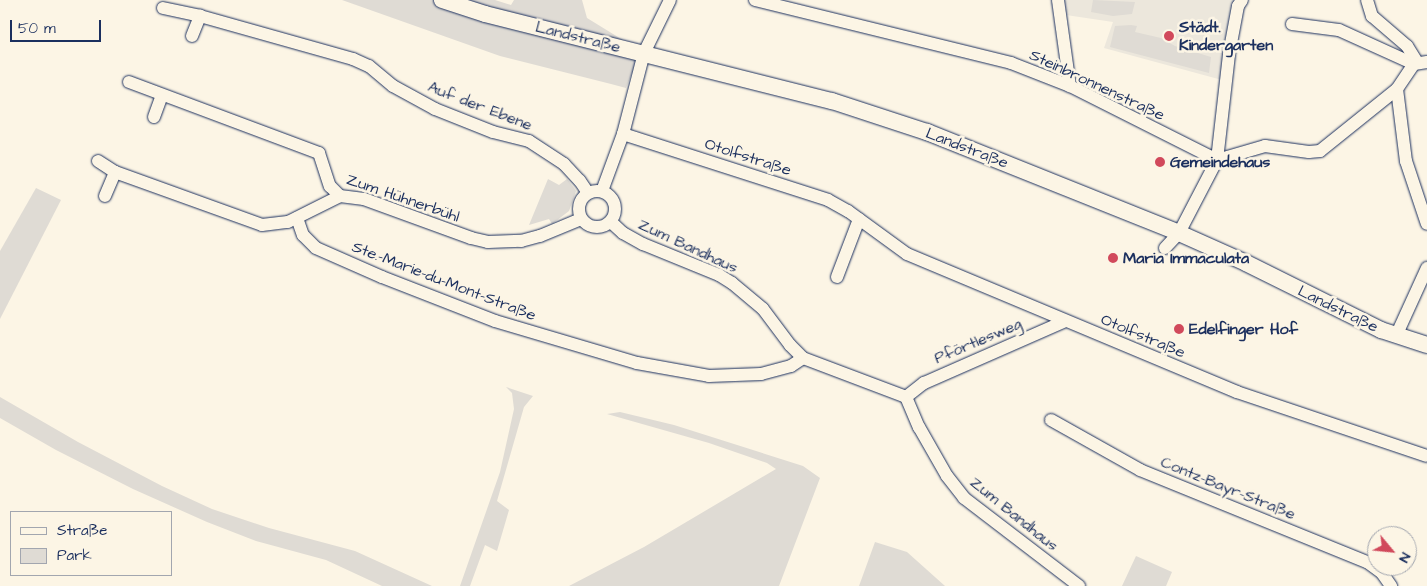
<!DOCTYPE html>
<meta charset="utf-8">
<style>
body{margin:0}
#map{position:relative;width:1427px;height:586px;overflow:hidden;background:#fcf5e5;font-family:"Architects Daughter",sans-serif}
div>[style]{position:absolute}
.built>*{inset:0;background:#ece7dc}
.green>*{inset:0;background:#dfdbd4}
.roads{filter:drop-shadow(0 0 1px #1b2f5e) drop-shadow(0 0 1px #1b2f5e)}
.minor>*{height:12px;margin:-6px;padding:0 6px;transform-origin:6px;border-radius:6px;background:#fcf5e5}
.minor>.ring{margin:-6px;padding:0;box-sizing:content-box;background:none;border:12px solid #fcf5e5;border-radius:50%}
.major>*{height:16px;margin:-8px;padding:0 8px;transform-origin:8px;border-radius:8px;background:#fcf5e5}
.dots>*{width:14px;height:14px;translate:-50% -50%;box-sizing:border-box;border:2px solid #fcf5e5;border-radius:50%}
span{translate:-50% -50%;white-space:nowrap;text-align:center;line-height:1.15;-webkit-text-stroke:5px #fcf5e5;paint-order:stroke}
.poi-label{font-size:16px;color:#1b2f5e;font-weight:700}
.left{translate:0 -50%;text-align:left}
.street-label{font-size:16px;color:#1b2f5e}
.legend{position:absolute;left:10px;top:511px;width:162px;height:65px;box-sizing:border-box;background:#fcf5e5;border:1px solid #a2a6af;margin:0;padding:6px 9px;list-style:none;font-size:15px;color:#1b2f5e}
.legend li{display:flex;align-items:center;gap:10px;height:25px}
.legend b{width:25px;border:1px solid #a2a6af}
.north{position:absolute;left:1367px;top:526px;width:50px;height:50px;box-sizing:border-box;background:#fcf5e5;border:1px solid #a2a6af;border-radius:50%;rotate:118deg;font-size:14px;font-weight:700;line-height:20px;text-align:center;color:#1b2f5e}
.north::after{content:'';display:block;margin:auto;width:18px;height:22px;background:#d1495b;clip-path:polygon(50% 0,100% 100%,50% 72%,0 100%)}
.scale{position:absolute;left:10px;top:20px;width:91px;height:22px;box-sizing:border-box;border:2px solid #1b2f5e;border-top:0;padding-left:6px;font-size:15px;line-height:18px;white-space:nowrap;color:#1b2f5e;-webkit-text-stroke:4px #fcf5e5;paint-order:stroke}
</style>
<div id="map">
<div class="built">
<div style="clip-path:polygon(1063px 0,1236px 0,1222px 80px,1104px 48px,1113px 22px,1066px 15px)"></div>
</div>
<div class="green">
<div style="clip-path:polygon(342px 0,495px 0,511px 5px,514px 0,582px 0,587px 18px,644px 53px,640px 75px,632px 73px,626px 88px,611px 84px,500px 56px)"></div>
<div style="clip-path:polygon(1093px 0,1135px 2px,1132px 14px,1113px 16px,1091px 12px)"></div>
<div style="clip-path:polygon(1131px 25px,1137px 26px,1135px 32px,1161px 38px,1175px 46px,1211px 57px,1209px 73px,1110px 47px,1115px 26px)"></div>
<div style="clip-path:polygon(548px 179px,559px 185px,567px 179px,574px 188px,576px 191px,569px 211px,552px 224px,549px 219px,529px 225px)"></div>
<div style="clip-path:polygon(36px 188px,61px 200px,0 319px,0 251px)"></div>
<div style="clip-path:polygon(506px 387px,533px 396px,524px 407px,497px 501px,509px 510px,497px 551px,485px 545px,470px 586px,460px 586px,500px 472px,514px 409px,512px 393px)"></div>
<div style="clip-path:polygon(0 397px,78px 442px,162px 486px,212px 509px,269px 528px,355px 551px,432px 586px,382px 586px,326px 560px,256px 541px,207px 522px,133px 489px,56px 450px,0 418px)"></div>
<div style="clip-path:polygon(620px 412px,674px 425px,803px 466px,820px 478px,779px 586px,569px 586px,644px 547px,776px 469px,767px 463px,709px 443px,607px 414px)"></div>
<div style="clip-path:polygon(875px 542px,907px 552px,945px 586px,859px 586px)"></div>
<div style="clip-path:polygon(1136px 556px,1172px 572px,1166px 586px,1122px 586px)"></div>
</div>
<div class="roads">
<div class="minor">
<div style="left:755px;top:0;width:264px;rotate:13.8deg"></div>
<div style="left:1011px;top:63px;width:63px;rotate:21.3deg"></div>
<div style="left:1070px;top:86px;width:165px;rotate:26.7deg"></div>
<div style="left:1058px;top:0;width:87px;rotate:82.1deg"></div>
<div style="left:1367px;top:0;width:17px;rotate:73deg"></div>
<div style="left:1372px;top:16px;width:46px;rotate:40.6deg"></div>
<div style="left:1407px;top:46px;width:19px;rotate:58deg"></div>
<div style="left:163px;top:8px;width:38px;rotate:12deg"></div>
<div style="left:1292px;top:24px;width:47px;rotate:7.3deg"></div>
<div style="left:1339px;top:30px;width:82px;rotate:24.4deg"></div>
<div style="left:192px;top:36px;width:22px;rotate:-68deg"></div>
<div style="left:200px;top:16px;width:159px;rotate:15.7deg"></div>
<div style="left:353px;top:59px;width:17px;rotate:24deg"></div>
<div style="left:369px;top:66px;width:31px;rotate:40deg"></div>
<div style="left:393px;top:86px;width:48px;rotate:28.7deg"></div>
<div style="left:435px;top:109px;width:62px;rotate:21.6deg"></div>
<div style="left:493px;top:132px;width:37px;rotate:14deg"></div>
<div style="left:529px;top:141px;width:42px;rotate:33.3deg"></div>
<div style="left:564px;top:164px;width:23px;rotate:47deg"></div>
<div style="left:580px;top:181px;width:14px;rotate:56deg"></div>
<div style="left:129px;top:82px;width:203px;rotate:20.5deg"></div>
<div style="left:319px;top:153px;width:35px;rotate:72deg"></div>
<div style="left:330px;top:186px;width:14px;rotate:45deg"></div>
<div style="left:340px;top:196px;width:24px;rotate:7deg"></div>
<div style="left:364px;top:199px;width:114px;rotate:20deg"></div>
<div style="left:471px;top:238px;width:17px;rotate:13deg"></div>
<div style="left:488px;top:242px;width:33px;rotate:-2deg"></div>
<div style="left:521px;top:241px;width:20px;rotate:-15deg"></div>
<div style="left:540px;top:236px;width:44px;rotate:-22.5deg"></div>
<div style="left:1397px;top:89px;width:73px;rotate:82.9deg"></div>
<div style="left:1406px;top:161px;width:66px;rotate:71.6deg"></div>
<div style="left:154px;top:117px;width:23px;rotate:-70deg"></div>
<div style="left:623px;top:134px;width:215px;rotate:17.8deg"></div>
<div style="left:828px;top:200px;width:23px;rotate:29deg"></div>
<div style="left:848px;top:211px;width:73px;rotate:36.1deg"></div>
<div style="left:907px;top:254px;width:358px;rotate:22.7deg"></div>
<div style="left:1237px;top:392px;width:200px;rotate:18.6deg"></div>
<div style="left:1217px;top:160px;width:50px;rotate:-16.3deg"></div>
<div style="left:1265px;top:146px;width:44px;rotate:7.8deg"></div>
<div style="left:1309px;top:152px;width:11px;rotate:-5deg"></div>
<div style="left:1320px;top:151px;width:99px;rotate:-38.8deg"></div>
<div style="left:1397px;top:89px;width:30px;rotate:-56deg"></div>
<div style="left:1414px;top:64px;width:13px;rotate:-9deg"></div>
<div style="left:98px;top:161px;width:20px;rotate:33deg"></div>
<div style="left:115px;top:172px;width:156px;rotate:19.8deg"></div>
<div style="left:262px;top:225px;width:26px;rotate:-7deg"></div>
<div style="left:288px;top:222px;width:58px;rotate:-26.6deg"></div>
<div class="ring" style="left:579px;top:191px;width:24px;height:24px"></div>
<div style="left:602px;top:191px;width:61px;rotate:-69.8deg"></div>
<div style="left:623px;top:134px;width:84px;rotate:-75.5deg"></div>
<div style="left:644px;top:53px;width:59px;rotate:-63.9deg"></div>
<div style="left:105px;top:196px;width:26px;rotate:-67deg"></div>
<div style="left:297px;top:218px;width:18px;rotate:71deg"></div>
<div style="left:303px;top:235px;width:18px;rotate:45deg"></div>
<div style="left:316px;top:248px;width:72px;rotate:23.7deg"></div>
<div style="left:382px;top:277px;width:121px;rotate:21.3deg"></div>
<div style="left:495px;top:321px;width:148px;rotate:16.5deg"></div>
<div style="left:637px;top:363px;width:73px;rotate:10.2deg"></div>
<div style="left:709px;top:376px;width:52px;rotate:-2.2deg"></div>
<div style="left:761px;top:374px;width:31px;rotate:-15deg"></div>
<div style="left:791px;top:366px;width:14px;rotate:-34deg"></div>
<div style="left:611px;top:222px;width:16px;rotate:43deg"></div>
<div style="left:623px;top:233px;width:23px;rotate:29deg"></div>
<div style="left:643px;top:244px;width:82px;rotate:22.2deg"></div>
<div style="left:719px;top:275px;width:15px;rotate:32deg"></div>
<div style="left:732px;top:283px;width:40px;rotate:40deg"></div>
<div style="left:763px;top:309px;width:45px;rotate:53.1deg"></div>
<div style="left:790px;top:345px;width:18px;rotate:45deg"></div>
<div style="left:803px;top:358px;width:110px;rotate:20.7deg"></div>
<div style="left:906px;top:397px;width:33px;rotate:67deg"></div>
<div style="left:919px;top:427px;width:56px;rotate:60.3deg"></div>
<div style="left:947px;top:476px;width:28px;rotate:52deg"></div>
<div style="left:964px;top:498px;width:145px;rotate:37.4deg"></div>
<div style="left:1165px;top:248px;width:21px;rotate:-47deg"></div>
<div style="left:1179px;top:233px;width:82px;rotate:-62.5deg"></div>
<div style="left:1217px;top:160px;width:107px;rotate:-83.5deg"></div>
<div style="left:1229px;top:54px;width:49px;rotate:-79.4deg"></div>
<div style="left:1238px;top:6px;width:7px;rotate:-56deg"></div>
<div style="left:837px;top:277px;width:62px;rotate:-69.2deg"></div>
<div style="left:1396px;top:336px;width:75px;rotate:-65.5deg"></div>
<div style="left:906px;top:397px;width:23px;rotate:-38deg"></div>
<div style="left:924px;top:383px;width:154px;rotate:-23.7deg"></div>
<div style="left:1051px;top:420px;width:102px;rotate:29.3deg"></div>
<div style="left:1140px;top:470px;width:245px;rotate:22.1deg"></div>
<div style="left:1367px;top:562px;width:19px;rotate:36deg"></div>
<div style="left:1382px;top:573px;width:16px;rotate:55deg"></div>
</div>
<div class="major">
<div style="left:442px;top:0;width:45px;rotate:18deg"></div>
<div style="left:485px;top:14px;width:358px;rotate:14.1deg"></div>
<div style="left:832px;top:101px;width:100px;rotate:18.1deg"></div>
<div style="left:927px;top:132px;width:271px;rotate:21.8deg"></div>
<div style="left:1179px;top:233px;width:73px;rotate:24.1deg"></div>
<div style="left:1246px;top:263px;width:151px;rotate:26.4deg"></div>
<div style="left:1381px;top:330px;width:48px;rotate:18.1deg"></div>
</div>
</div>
<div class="dots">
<div style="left:1169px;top:36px;background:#d1495b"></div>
<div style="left:1160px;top:162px;background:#d1495b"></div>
<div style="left:1113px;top:258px;background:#d1495b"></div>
<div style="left:1179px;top:329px;background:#d1495b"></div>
</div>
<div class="poi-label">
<span class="left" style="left:1179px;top:36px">Städt.<br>Kindergarten</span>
<span class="left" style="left:1170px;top:162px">Gemeindehaus</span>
<span class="left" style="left:1123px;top:258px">Maria Immaculata</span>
<span class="left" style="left:1189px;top:329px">Edelfinger Hof</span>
</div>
<div class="street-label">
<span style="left:578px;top:37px;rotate:14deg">Landstraße</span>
<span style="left:1097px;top:85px;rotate:25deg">Steinbronnenstraße</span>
<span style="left:480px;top:106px;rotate:21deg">Auf der Ebene</span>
<span style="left:967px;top:148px;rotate:21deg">Landstraße</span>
<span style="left:748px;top:157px;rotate:18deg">Otolfstraße</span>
<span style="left:403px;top:198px;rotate:19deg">Zum Hühnerbühl</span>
<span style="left:688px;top:246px;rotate:25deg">Zum Bandhaus</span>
<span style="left:444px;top:281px;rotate:21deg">Ste.-Marie-du-Mont-Straße</span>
<span style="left:1338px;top:309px;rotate:26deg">Landstraße</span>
<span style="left:1143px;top:336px;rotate:23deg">Otolfstraße</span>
<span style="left:978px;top:341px;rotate:-23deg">Pförtlesweg</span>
<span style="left:1228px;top:488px;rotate:22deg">Contz-Bayr-Straße</span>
<span style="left:1014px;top:514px;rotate:39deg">Zum Bandhaus</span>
</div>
<ul class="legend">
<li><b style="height:6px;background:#fcf5e5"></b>Straße</li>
<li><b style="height:14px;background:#dfdbd4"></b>Park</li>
</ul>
<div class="north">N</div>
<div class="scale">50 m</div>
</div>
